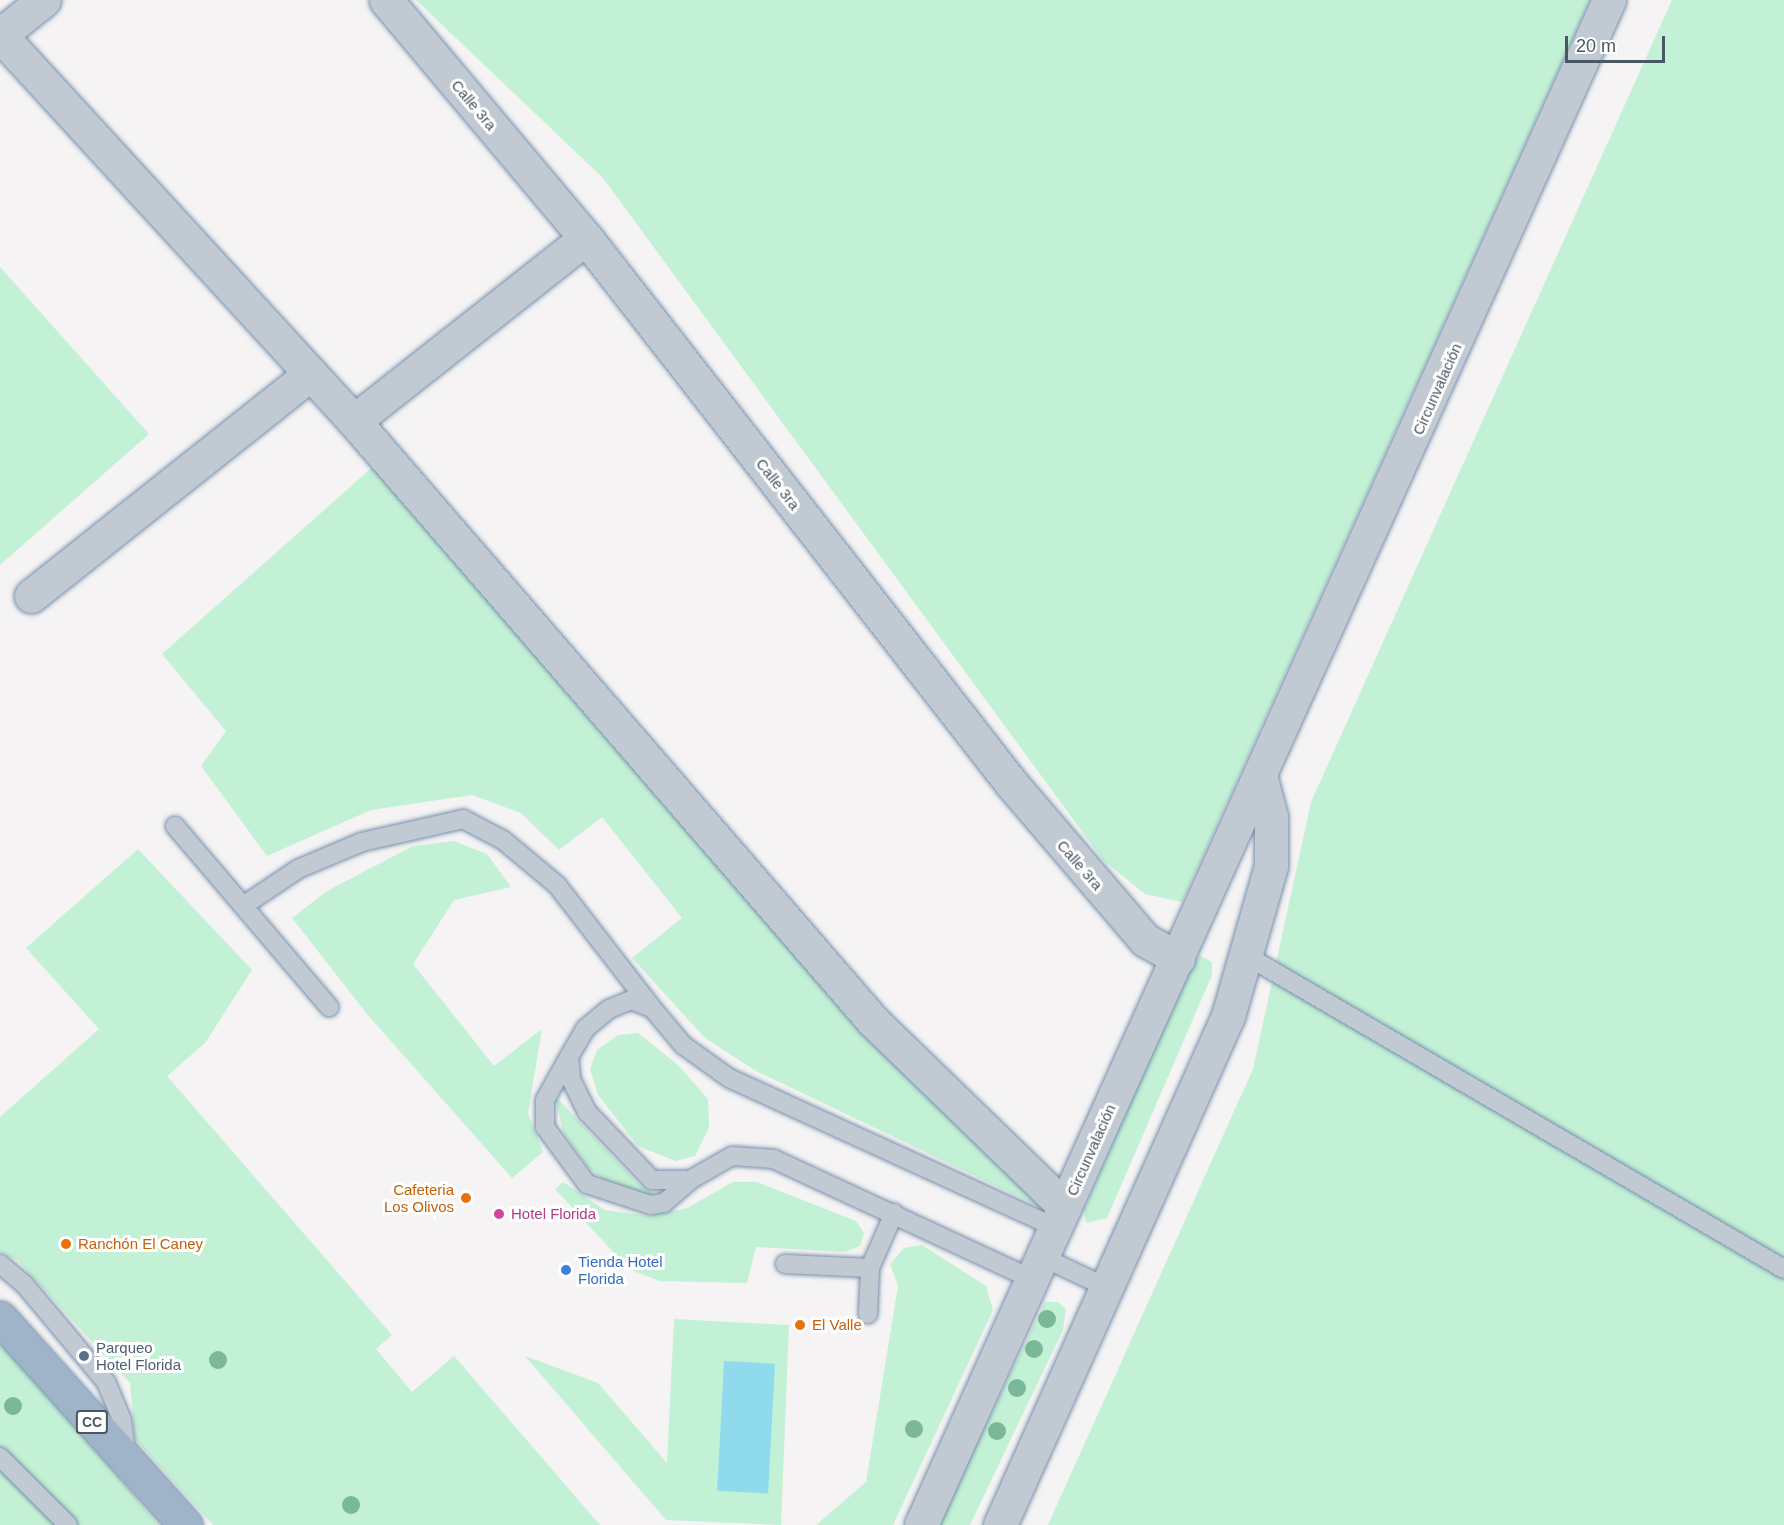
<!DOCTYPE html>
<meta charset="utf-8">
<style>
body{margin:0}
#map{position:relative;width:1784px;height:1525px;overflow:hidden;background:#f5f3f3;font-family:Arial,sans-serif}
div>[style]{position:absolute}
.green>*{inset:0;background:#c3f1d5}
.water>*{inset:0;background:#90daee;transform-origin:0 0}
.roads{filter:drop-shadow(0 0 2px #7690ad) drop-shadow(0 0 2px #7690ad)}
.service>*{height:18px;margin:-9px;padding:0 9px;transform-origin:9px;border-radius:9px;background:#c1cad2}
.minor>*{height:33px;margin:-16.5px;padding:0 16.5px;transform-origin:16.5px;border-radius:16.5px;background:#c1cad2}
.tertiary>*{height:33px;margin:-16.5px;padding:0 16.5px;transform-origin:16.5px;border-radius:16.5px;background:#c1cad2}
.trunk>*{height:33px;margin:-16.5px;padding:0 16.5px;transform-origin:16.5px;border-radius:16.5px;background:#9fb4c9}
.trees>*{width:18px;height:18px;margin:-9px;border-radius:50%;background:#7bb799}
.dots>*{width:16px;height:16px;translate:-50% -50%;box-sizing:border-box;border:3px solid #fff;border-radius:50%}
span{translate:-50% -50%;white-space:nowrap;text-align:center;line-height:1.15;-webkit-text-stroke:6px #fff;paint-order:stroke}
.shield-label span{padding:2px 4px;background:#fff;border:2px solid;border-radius:4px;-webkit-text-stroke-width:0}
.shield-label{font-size:14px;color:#4a5661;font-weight:700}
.street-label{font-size:15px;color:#4a5661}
.food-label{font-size:15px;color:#c56008}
.right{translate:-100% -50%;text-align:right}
.left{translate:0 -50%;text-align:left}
.hotel-label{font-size:15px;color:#b23c85}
.shop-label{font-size:15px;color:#366cbe}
.service-label{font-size:15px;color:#4e5e75}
.scale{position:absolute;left:1565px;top:36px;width:100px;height:27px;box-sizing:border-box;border:3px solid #4a5661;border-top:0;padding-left:8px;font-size:18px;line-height:21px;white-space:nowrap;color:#4a5661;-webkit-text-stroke:4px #fff;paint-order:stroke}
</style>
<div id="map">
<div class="green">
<div style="clip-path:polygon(416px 0,1590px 0,1182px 902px,1145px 894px,1103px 860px,603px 178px)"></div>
<div style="clip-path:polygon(1672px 0,1784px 0,1784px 1525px,1048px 1525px,1253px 1069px,1311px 802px)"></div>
<div style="clip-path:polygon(0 267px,149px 434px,0 565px)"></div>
<div style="clip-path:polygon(376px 464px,1040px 1207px,756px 1071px,705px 1038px,632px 958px,682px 918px,602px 817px,559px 850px,521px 813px,472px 795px,371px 810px,267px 856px,201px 766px,226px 731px,162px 654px)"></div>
<div style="clip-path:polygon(454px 841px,487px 854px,511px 887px,454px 900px,413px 964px,494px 1066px,542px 1029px,528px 1113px,543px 1152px,512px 1178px,367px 1014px,292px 918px,327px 891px,413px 846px)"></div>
<div style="clip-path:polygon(138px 849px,252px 970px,205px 1043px,167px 1076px,392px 1335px,376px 1349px,412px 1392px,454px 1356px,600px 1525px,213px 1525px,135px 1439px,130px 1383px,18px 1261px,0 1252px,0 1117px,99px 1029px,26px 948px)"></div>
<div style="clip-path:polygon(1200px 956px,1212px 962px,1212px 975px,1107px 1218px,1086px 1223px,1084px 1210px,1188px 966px)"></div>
<div style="clip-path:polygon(638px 1033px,678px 1065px,708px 1099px,709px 1128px,695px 1156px,675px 1161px,638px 1146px,598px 1095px,590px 1069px,597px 1050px,618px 1035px)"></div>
<div style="clip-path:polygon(555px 1096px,638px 1183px,654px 1194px,641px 1198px,611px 1187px,588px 1167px,563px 1132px)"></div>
<div style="clip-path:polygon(563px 1182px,605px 1210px,650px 1216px,687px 1208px,733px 1182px,757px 1182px,856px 1221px,864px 1233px,860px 1246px,845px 1252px,756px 1247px,747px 1283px,659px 1281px,629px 1269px,555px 1189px)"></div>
<div style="clip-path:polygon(922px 1245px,986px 1286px,993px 1310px,893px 1525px,816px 1525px,866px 1482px,898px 1286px,890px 1264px,904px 1248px)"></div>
<div style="clip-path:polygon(1045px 1302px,1058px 1302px,1066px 1309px,1063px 1330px,970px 1525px,938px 1525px)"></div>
<div style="clip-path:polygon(674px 1319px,789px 1325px,781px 1525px,666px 1520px,525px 1356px,598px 1383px,667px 1463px)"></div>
<div style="clip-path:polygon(0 1332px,158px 1525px,0 1525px)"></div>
</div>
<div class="water">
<div style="left:724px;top:1361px;width:51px;height:130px;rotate:3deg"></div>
</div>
<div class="roads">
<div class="service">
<div style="left:175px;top:826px;width:238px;rotate:49.6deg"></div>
<div style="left:243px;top:906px;width:66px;rotate:-33.9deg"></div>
<div style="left:298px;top:869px;width:69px;rotate:-22.9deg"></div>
<div style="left:362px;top:842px;width:104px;rotate:-12.8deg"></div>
<div style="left:463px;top:819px;width:45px;rotate:27.7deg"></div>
<div style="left:503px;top:840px;width:70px;rotate:39.8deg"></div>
<div style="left:557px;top:885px;width:155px;rotate:52.3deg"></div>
<div style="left:1247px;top:956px;width:622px;rotate:30.24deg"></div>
<div style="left:569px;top:1057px;width:49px;rotate:119.2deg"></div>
<div style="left:545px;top:1100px;width:27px;rotate:90deg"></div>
<div style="left:545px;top:1127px;width:71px;rotate:53.6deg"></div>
<div style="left:587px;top:1184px;width:67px;rotate:18.2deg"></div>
<div style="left:651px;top:1205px;width:13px;rotate:-9deg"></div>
<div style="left:664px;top:1203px;width:35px;rotate:-41deg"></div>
<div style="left:1042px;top:1257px;width:73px;rotate:25.2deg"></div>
<div style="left:0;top:1264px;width:31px;rotate:40deg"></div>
<div style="left:24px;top:1284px;width:128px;rotate:50.1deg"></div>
<div style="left:106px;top:1382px;width:41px;rotate:67.2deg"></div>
<div style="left:122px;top:1420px;width:35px;rotate:83deg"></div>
<div style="left:785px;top:1264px;width:85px;rotate:2.7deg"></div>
<div style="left:870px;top:1268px;width:46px;rotate:92.5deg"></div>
<div style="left:870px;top:1268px;width:60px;rotate:-66.4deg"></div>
<div style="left:1032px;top:1279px;width:285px;rotate:-155.1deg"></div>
<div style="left:774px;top:1159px;width:42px;rotate:-175.9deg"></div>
<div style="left:732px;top:1156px;width:48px;rotate:150.3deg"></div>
<div style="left:690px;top:1180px;width:38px;rotate:180deg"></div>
<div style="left:652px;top:1180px;width:94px;rotate:-133.7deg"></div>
<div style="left:587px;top:1112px;width:37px;rotate:-116deg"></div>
<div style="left:571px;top:1079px;width:22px;rotate:-95deg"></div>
<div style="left:569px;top:1057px;width:32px;rotate:-60deg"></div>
<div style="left:585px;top:1029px;width:31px;rotate:-40deg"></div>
<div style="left:609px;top:1009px;width:24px;rotate:-22deg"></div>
<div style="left:631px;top:1000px;width:22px;rotate:21deg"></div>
<div style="left:652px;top:1008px;width:48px;rotate:50deg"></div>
<div style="left:683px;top:1045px;width:57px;rotate:35.7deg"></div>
<div style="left:729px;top:1078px;width:360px;rotate:24.6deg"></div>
<div style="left:0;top:1457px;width:96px;rotate:45deg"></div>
</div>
<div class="minor">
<div style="left:386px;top:0;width:311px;rotate:50deg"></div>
<div style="left:586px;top:238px;width:691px;rotate:52.05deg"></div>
<div style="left:1011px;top:783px;width:206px;rotate:49.5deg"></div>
<div style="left:1145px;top:940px;width:38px;rotate:29deg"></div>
<div style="left:0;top:35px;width:524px;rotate:47.48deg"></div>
<div style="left:354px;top:421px;width:793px;rotate:49.14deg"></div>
<div style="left:873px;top:1021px;width:267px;rotate:44.1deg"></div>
<div style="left:0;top:35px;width:56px;rotate:-38.5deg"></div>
<div style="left:354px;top:421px;width:295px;rotate:-38.3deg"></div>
<div style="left:31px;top:596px;width:357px;rotate:-38.5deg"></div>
</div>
<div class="tertiary">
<div style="left:921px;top:1525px;width:1673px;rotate:-65.72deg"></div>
<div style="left:1000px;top:1525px;width:558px;rotate:-65.87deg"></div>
<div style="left:1228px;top:1016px;width:156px;rotate:-74deg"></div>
<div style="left:1271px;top:866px;width:49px;rotate:-90deg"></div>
<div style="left:1271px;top:817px;width:43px;rotate:-104.7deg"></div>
</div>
<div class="trunk">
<div style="left:0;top:1318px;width:278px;rotate:48.2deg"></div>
</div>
</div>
<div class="trees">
<div style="left:1047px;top:1319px"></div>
<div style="left:1034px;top:1349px"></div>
<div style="left:218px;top:1360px"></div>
<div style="left:1017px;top:1388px"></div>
<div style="left:13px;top:1406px"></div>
<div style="left:914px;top:1429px"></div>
<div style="left:997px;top:1431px"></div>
<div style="left:351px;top:1505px"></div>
</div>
<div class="dots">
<div style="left:466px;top:1198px;background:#e8710a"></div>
<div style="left:499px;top:1214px;background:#d1479c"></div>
<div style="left:66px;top:1244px;background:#e8710a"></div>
<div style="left:566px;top:1270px;background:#3f7fe0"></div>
<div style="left:800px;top:1325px;background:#e8710a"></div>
<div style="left:84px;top:1356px;background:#5c6f8a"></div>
</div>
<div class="shield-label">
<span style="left:92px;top:1422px">CC</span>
</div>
<div class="street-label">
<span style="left:474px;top:105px;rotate:50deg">Calle 3ra</span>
<span style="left:1437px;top:389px;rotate:-66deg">Circunvalación</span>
<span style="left:778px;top:484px;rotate:52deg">Calle 3ra</span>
<span style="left:1080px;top:865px;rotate:49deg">Calle 3ra</span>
<span style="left:1091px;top:1150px;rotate:-66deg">Circunvalación</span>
</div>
<div class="food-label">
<span class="right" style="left:454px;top:1198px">Cafeteria<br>Los Olivos</span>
<span class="left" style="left:78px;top:1244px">Ranchón El Caney</span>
<span class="left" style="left:812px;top:1325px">El Valle</span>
</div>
<div class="hotel-label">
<span class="left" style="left:511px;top:1214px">Hotel Florida</span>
</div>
<div class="shop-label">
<span class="left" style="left:578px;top:1270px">Tienda Hotel<br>Florida</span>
</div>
<div class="service-label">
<span class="left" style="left:96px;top:1356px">Parqueo<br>Hotel Florida</span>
</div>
<div class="scale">20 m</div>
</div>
